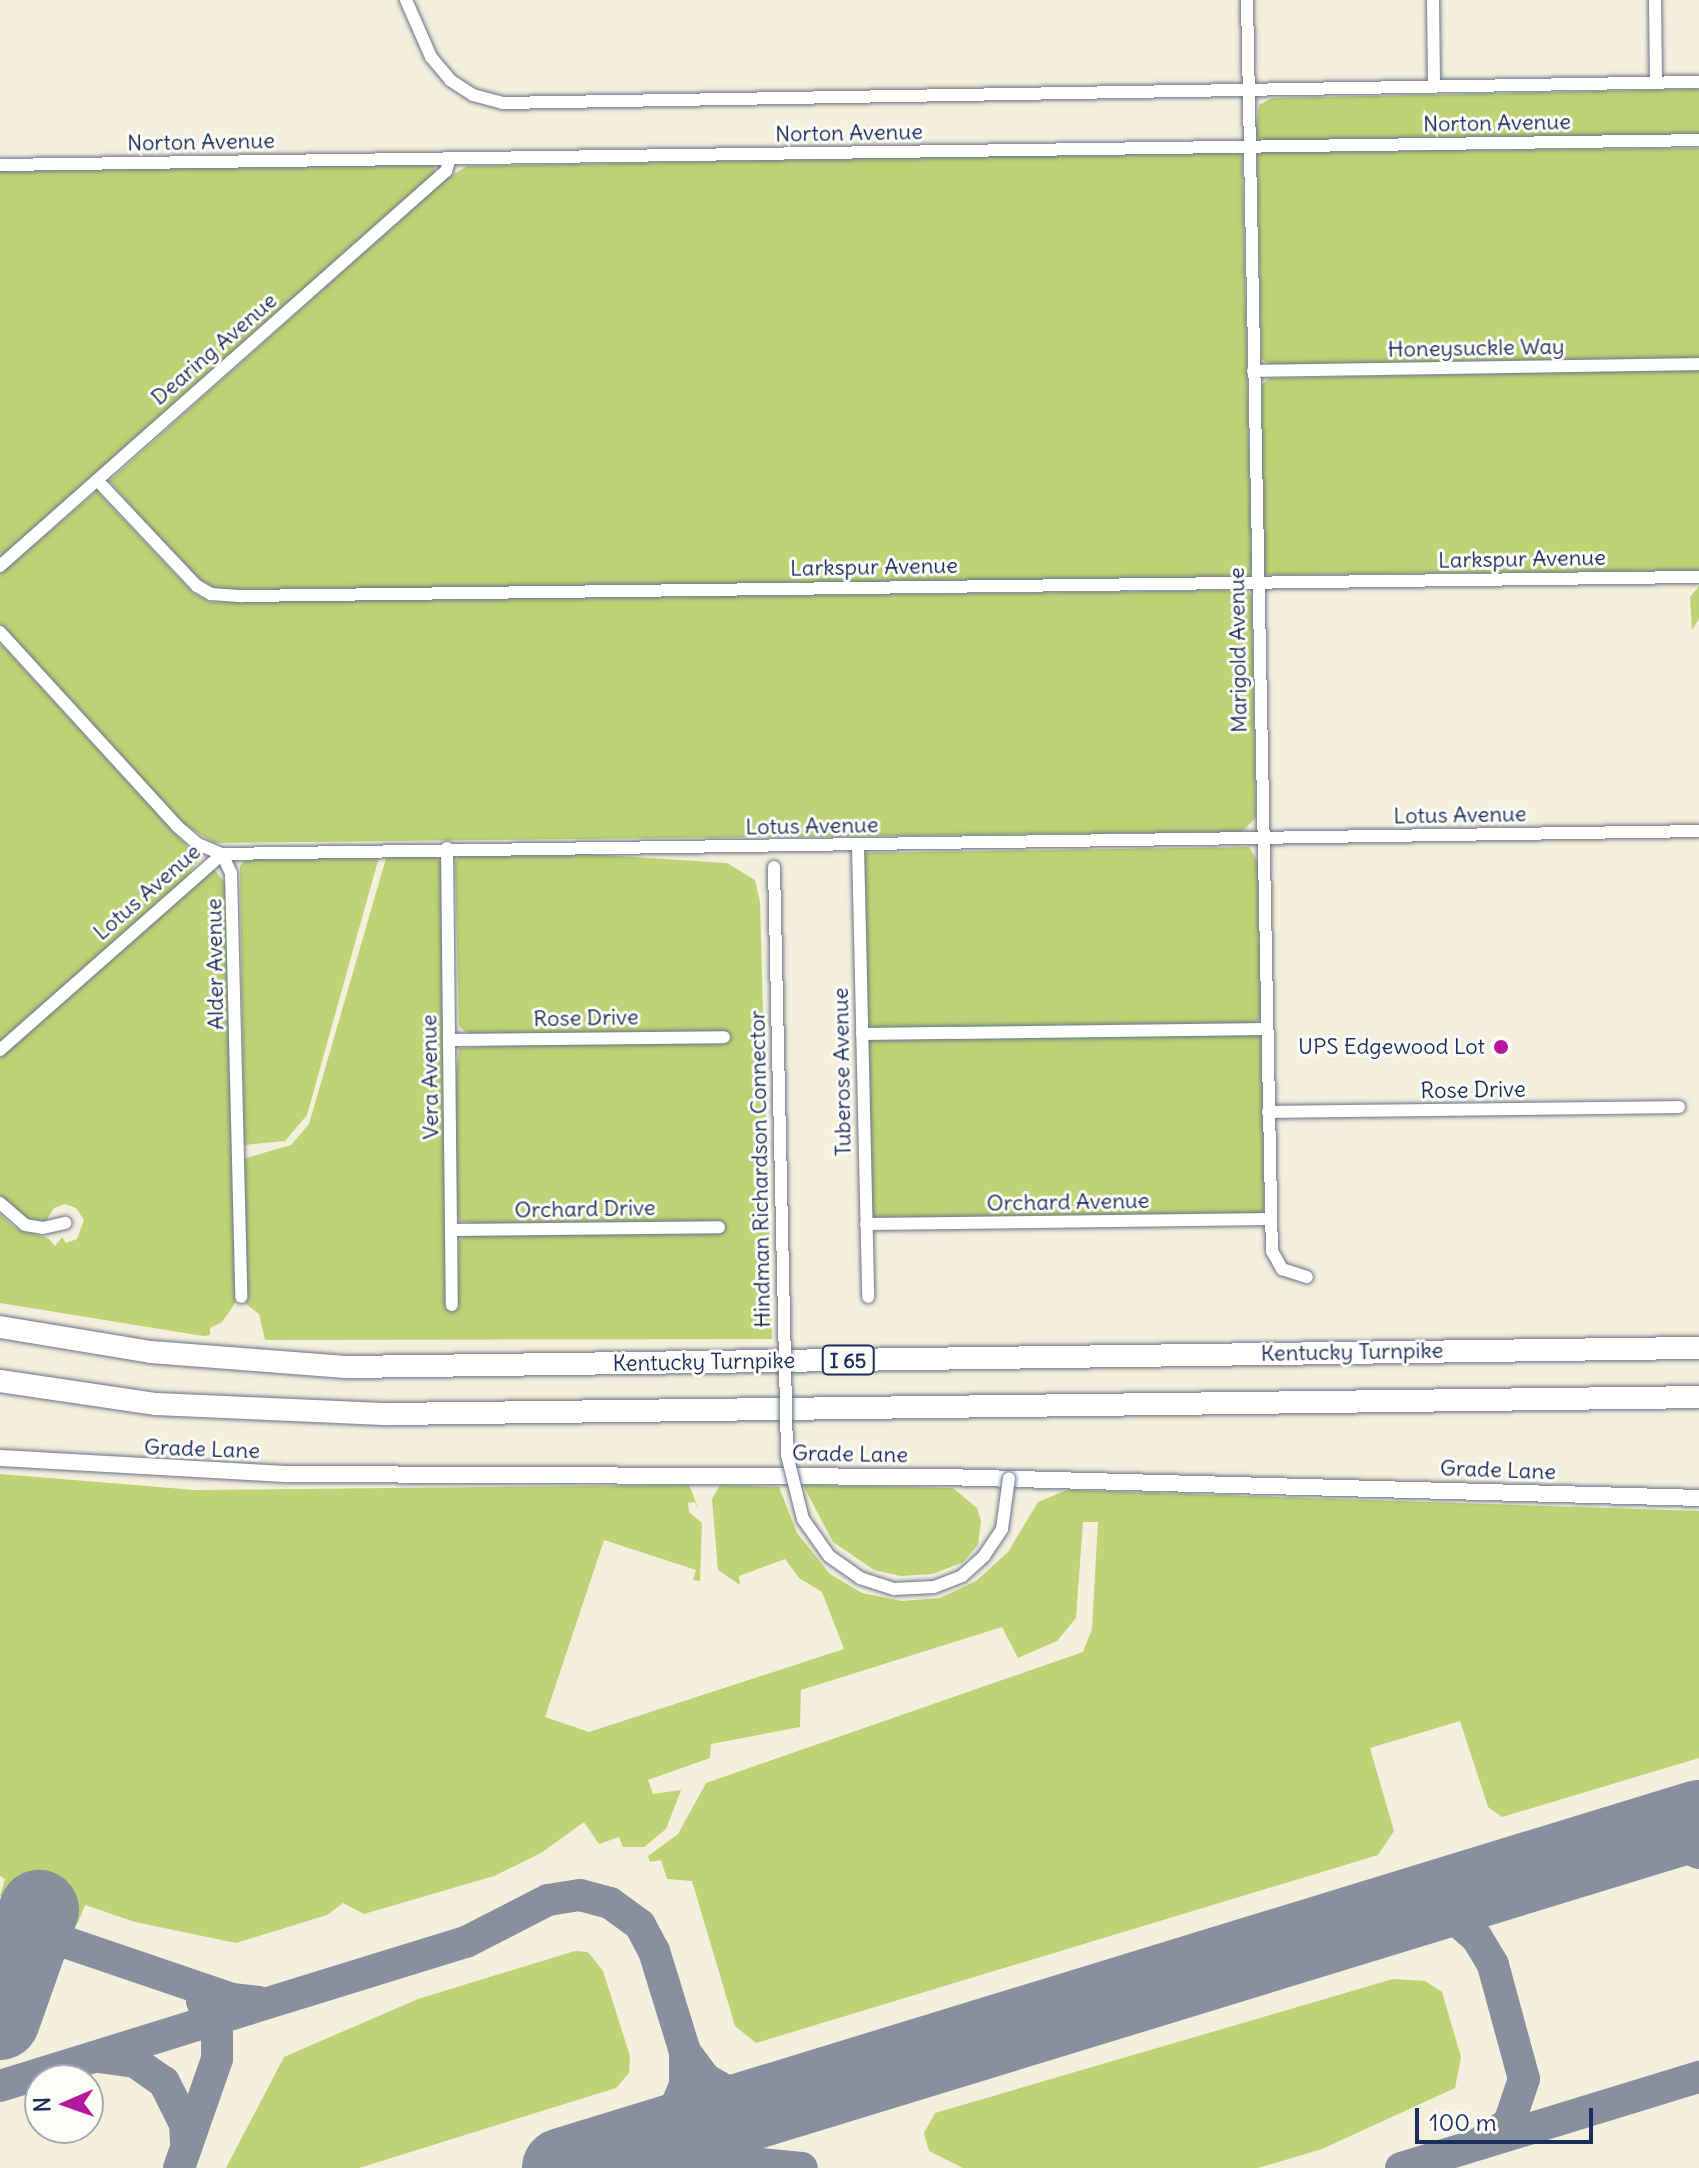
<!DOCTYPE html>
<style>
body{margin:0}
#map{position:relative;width:1699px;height:2168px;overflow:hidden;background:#f4f0dd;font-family:Delius,sans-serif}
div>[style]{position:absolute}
.green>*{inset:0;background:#bfd275}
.taxiway>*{height:32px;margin:-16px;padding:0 16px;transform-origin:16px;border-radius:16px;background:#88909e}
.runway>*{height:80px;margin:-40px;padding:0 40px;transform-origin:40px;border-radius:40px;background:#88909e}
.roads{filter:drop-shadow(0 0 2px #67738a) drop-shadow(0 0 2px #67738a)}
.minor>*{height:12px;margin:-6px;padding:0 6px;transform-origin:6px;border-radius:6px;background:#fff}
.secondary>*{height:16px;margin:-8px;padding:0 8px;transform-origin:8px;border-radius:8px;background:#fff}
.motorway>*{height:22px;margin:-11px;padding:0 11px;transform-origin:11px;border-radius:11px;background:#fff}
.bridges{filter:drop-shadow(0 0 2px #67738a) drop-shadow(0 0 2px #67738a)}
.minor-bridge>*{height:12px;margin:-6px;padding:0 6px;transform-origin:6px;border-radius:6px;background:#fff}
.dots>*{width:22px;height:22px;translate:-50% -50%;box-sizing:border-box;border:4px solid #fdfcf7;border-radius:50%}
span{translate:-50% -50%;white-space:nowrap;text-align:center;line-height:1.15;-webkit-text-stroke:6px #fdfcf7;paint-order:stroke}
.shield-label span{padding:2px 6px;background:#fdfcf7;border:2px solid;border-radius:6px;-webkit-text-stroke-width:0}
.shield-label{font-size:20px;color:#1b2f5e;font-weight:700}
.street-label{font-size:22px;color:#1b2f5e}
.poi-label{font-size:22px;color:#1b2f5e}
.right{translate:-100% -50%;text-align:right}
.north{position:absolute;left:24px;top:2064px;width:80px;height:80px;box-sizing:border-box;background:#fdfcf7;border:2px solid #a3aaba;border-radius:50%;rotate:268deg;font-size:22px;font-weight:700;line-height:32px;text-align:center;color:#1b2f5e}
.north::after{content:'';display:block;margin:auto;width:28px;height:36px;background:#b5179e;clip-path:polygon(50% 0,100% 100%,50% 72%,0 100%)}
.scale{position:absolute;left:1415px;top:2108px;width:178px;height:36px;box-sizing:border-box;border:4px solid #1b2f5e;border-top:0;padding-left:10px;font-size:24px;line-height:28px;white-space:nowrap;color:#1b2f5e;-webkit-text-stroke:6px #fdfcf7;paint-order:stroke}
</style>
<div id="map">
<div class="green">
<div style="clip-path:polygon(1699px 89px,1699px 137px,1260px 141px,1255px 134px,1259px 105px,1272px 98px)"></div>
<div style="clip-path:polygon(1699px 148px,1699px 359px,1270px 365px,1261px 359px,1257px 152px)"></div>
<div style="clip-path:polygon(1242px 151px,1252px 569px,1248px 578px,221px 591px,193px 576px,109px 481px,446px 179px,467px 166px)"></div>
<div style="clip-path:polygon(408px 165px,434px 165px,435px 176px,0 560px,0 171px)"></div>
<div style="clip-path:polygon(1699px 369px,1699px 571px,1264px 575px,1260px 386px,1270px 378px)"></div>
<div style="clip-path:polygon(97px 491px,193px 593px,210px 602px,1245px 590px,1252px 596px,1256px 817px,1242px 832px,214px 843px,182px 823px,0 624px,0 574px)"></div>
<div style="clip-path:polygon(1699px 586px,1699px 619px,1692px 630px,1690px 597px)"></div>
<div style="clip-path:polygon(0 643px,199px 859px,187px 877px,0 1043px)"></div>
<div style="clip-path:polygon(1249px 847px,1258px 862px,1261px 1018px,1254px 1024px,866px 1029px,863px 853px)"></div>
<div style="clip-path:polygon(569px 853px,727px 863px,755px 880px,760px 902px,772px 1339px,265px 1340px,259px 1314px,246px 1304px,243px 1159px,291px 1145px,309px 1124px,387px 855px,433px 855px,442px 863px,457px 1307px,459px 1240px,483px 1225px,460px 1221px,457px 1214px,455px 1089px,459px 1048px,726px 1032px,485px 1035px,468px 1034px,459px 1026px,455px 861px,460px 855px)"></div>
<div style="clip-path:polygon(379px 857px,307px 1115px,285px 1141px,244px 1145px,240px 866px,246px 859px)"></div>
<div style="clip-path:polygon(212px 867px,229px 888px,236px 1302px,222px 1322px,210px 1328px,210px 1335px,203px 1336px,0 1303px,0 1214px,15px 1228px,48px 1238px,55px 1246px,62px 1237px,66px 1243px,77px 1239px,84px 1220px,76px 1208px,65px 1204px,54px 1208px,46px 1221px,23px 1218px,0 1195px,0 1057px)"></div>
<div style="clip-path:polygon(1255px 1035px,1261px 1037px,1263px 1078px,1264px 1210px,1258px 1215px,875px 1218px,871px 1213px,869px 1040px)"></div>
<div style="clip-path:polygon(0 1474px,195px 1490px,689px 1485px,700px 1512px,695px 1502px,688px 1503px,689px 1512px,702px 1523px,700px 1581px,693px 1580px,696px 1570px,604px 1540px,545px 1717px,589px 1732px,844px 1649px,822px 1592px,799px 1578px,785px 1559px,739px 1576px,740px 1585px,718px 1570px,712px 1499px,720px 1485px,779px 1487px,797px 1533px,830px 1574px,862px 1593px,902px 1601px,940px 1598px,976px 1581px,1008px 1552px,1038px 1502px,1067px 1490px,1699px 1511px,1699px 1758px,1502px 1817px,1488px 1807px,1460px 1721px,1370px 1748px,1394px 1831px,1378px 1855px,756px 2043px,735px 2026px,692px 1881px,667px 1879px,661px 1860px,650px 1862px,648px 1856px,678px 1834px,706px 1783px,1083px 1652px,1092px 1629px,1098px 1522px,1083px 1522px,1076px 1618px,1057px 1641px,1018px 1658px,1002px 1627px,801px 1690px,800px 1727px,711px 1744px,710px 1758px,648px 1780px,653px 1794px,681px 1790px,666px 1829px,644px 1847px,623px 1847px,619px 1837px,599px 1844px,584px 1822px,541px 1853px,494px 1876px,364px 1914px,343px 1903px,327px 1915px,236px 1943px,135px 1922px,85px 1905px,78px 1923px,0 1896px,5px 1879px,0 1876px)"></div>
<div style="clip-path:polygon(803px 1485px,953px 1488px,977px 1508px,981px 1521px,978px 1545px,963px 1562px,933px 1574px,901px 1576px,874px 1570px,833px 1542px)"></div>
<div style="clip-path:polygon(575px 1951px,588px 1952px,603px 1971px,630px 2056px,629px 2073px,616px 2088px,359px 2168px,226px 2168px,284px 2057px,418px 1999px)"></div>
<div style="clip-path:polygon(1393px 1979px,1425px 1981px,1442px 1992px,1461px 2057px,1455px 2088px,1322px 2149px,1258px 2168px,963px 2168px,929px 2151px,924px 2133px,935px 2113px)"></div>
</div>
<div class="taxiway">
<div style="left:1632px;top:1840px;width:35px;rotate:-2deg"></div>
<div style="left:1667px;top:1839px;width:35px;rotate:24deg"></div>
<div style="left:1388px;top:1914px;width:29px;rotate:-6deg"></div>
<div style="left:1417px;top:1911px;width:38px;rotate:11deg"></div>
<div style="left:1454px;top:1918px;width:30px;rotate:41deg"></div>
<div style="left:1477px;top:1938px;width:31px;rotate:59deg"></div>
<div style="left:1493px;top:1965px;width:118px;rotate:74.8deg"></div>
<div style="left:1524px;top:2079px;width:46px;rotate:108.8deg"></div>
<div style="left:1509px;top:2123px;width:37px;rotate:146deg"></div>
<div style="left:0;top:1920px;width:245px;rotate:18.8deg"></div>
<div style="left:232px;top:1999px;width:27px;rotate:6deg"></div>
<div style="left:99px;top:2057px;width:36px;rotate:8deg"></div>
<div style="left:135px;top:2062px;width:35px;rotate:35deg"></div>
<div style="left:164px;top:2082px;width:47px;rotate:63.4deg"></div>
<div style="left:185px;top:2124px;width:22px;rotate:87deg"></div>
<div style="left:0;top:2086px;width:488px;rotate:-17.2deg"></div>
<div style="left:466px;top:1942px;width:92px;rotate:-27.1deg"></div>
<div style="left:548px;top:1900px;width:32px;rotate:-9deg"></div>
<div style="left:580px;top:1895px;width:31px;rotate:15deg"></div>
<div style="left:610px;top:1903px;width:37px;rotate:36deg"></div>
<div style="left:640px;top:1925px;width:30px;rotate:62deg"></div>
<div style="left:654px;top:1951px;width:106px;rotate:72.9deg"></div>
<div style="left:685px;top:2052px;width:34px;rotate:53deg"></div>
<div style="left:705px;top:2079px;width:39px;rotate:29deg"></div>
<div style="left:739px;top:2098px;width:41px;rotate:4.2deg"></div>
<div style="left:637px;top:2145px;width:50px;rotate:-42.6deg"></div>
<div style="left:674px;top:2111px;width:28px;rotate:-67deg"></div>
<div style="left:685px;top:2085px;width:33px;rotate:-90deg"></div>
<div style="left:179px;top:2168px;width:115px;rotate:-70.8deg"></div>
<div style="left:217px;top:2059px;width:24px;rotate:-90deg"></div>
<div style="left:217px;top:2035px;width:37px;rotate:-114deg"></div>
<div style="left:644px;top:2168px;width:96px;rotate:-3.6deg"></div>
<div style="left:740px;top:2162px;width:62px;rotate:5.5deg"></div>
<div style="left:1401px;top:2168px;width:312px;rotate:-17deg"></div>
</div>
<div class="runway">
<div style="left:0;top:2020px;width:117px;rotate:-70.5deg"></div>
<div style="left:562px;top:2168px;width:1189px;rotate:-17.02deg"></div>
</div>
<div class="roads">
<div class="minor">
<div style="left:406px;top:0;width:62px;rotate:66.3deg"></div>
<div style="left:431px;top:57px;width:30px;rotate:50deg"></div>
<div style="left:450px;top:80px;width:27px;rotate:33deg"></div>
<div style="left:473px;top:95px;width:30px;rotate:15deg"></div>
<div style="left:502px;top:103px;width:1197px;rotate:-1.01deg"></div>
<div style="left:1247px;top:0;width:1251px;rotate:88.86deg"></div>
<div style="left:1272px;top:1251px;width:21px;rotate:61deg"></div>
<div style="left:1282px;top:1269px;width:26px;rotate:18deg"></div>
<div style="left:1433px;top:0;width:86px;rotate:89.3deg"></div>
<div style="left:1655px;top:0;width:83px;rotate:89.3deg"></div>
<div style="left:0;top:165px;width:1699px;rotate:-0.84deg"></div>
<div style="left:1253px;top:371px;width:446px;rotate:-0.9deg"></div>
<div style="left:97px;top:480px;width:146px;rotate:46.7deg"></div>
<div style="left:197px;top:586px;width:16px;rotate:30deg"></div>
<div style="left:211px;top:594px;width:31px;rotate:4deg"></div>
<div style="left:242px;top:596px;width:1457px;rotate:-0.75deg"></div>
<div style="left:0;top:566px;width:596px;rotate:-41.53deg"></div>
<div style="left:446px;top:171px;width:13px;rotate:-72deg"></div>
<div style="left:0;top:632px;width:263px;rotate:47.6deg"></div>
<div style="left:177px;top:826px;width:28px;rotate:41deg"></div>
<div style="left:198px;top:844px;width:26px;rotate:23deg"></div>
<div style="left:222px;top:854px;width:21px;rotate:65deg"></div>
<div style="left:231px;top:873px;width:424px;rotate:88.6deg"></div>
<div style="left:858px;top:846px;width:451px;rotate:88.7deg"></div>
<div style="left:447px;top:848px;width:457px;rotate:89.4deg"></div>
<div style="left:862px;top:1034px;width:404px;rotate:-0.7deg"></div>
<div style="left:450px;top:1040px;width:274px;rotate:-0.6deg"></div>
<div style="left:0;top:1050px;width:296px;rotate:-41.4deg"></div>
<div style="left:222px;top:854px;width:1477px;rotate:-0.89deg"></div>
<div style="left:1268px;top:1112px;width:411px;rotate:-0.7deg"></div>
<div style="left:0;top:1203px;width:33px;rotate:41deg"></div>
<div style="left:25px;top:1225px;width:18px;rotate:9deg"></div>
<div style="left:43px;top:1228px;width:23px;rotate:-13deg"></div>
<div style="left:866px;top:1224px;width:404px;rotate:-0.7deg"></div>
<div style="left:452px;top:1230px;width:267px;rotate:-0.6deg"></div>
</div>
<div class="secondary">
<div style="left:0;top:1458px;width:286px;rotate:3.2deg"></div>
<div style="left:286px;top:1474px;width:658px;rotate:0.26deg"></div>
<div style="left:944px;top:1477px;width:755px;rotate:1.59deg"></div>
</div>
<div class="motorway">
<div style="left:0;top:1327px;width:153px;rotate:9.4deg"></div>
<div style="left:151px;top:1352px;width:198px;rotate:4.4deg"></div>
<div style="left:348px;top:1367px;width:1351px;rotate:-0.81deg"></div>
<div style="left:0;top:1381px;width:158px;rotate:8.4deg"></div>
<div style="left:156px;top:1404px;width:233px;rotate:2.5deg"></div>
<div style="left:389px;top:1414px;width:1310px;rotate:-0.74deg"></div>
</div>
</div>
<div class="bridges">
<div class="minor-bridge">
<div style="left:774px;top:867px;width:588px;rotate:88.73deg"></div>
<div style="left:787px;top:1455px;width:66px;rotate:76deg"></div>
<div style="left:803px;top:1519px;width:45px;rotate:54.9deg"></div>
<div style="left:829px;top:1556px;width:38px;rotate:35deg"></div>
<div style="left:860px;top:1578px;width:36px;rotate:18deg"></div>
<div style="left:894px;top:1589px;width:40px;rotate:-2.9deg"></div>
<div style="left:934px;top:1587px;width:30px;rotate:-21deg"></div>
<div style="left:962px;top:1576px;width:30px;rotate:-42deg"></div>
<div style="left:984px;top:1556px;width:32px;rotate:-56deg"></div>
<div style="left:1002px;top:1529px;width:51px;rotate:-82.2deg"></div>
</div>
</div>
<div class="dots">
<div style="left:1501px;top:1047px;background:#b5179e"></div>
</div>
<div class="shield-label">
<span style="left:848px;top:1360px">I 65</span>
</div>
<div class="street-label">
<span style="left:1497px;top:123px;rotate:-1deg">Norton Avenue</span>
<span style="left:849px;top:133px;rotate:-1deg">Norton Avenue</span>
<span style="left:201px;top:142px;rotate:-1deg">Norton Avenue</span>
<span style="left:1476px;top:348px;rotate:-1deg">Honeysuckle Way</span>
<span style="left:214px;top:349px;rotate:-41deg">Dearing Avenue</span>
<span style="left:1522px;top:559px;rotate:-1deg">Larkspur Avenue</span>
<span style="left:874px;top:567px;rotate:-1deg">Larkspur Avenue</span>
<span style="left:1238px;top:650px;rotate:-91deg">Marigold Avenue</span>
<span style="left:1460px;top:815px;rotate:-1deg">Lotus Avenue</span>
<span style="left:812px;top:826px;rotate:-1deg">Lotus Avenue</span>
<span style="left:147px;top:892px;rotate:-41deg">Lotus Avenue</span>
<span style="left:215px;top:964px;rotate:-91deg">Alder Avenue</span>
<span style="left:586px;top:1018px;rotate:-1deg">Rose Drive</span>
<span style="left:842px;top:1072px;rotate:-91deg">Tuberose Avenue</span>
<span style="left:430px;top:1077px;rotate:-91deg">Vera Avenue</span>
<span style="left:1473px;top:1090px;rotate:-1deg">Rose Drive</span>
<span style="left:760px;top:1169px;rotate:-91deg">Hindman Richardson Connector</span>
<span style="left:1068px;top:1202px;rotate:-1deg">Orchard Avenue</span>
<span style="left:585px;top:1209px;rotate:-1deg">Orchard Drive</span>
<span style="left:1352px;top:1352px;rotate:-1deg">Kentucky Turnpike</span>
<span style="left:704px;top:1362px;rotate:-1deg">Kentucky Turnpike</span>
<span style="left:202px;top:1449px;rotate:2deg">Grade Lane</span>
<span style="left:850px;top:1454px;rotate:1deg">Grade Lane</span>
<span style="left:1498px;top:1470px;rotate:2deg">Grade Lane</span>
</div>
<div class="poi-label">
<span class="right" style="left:1485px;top:1047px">UPS Edgewood Lot</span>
</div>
<div class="north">N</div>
<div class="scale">100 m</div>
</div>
